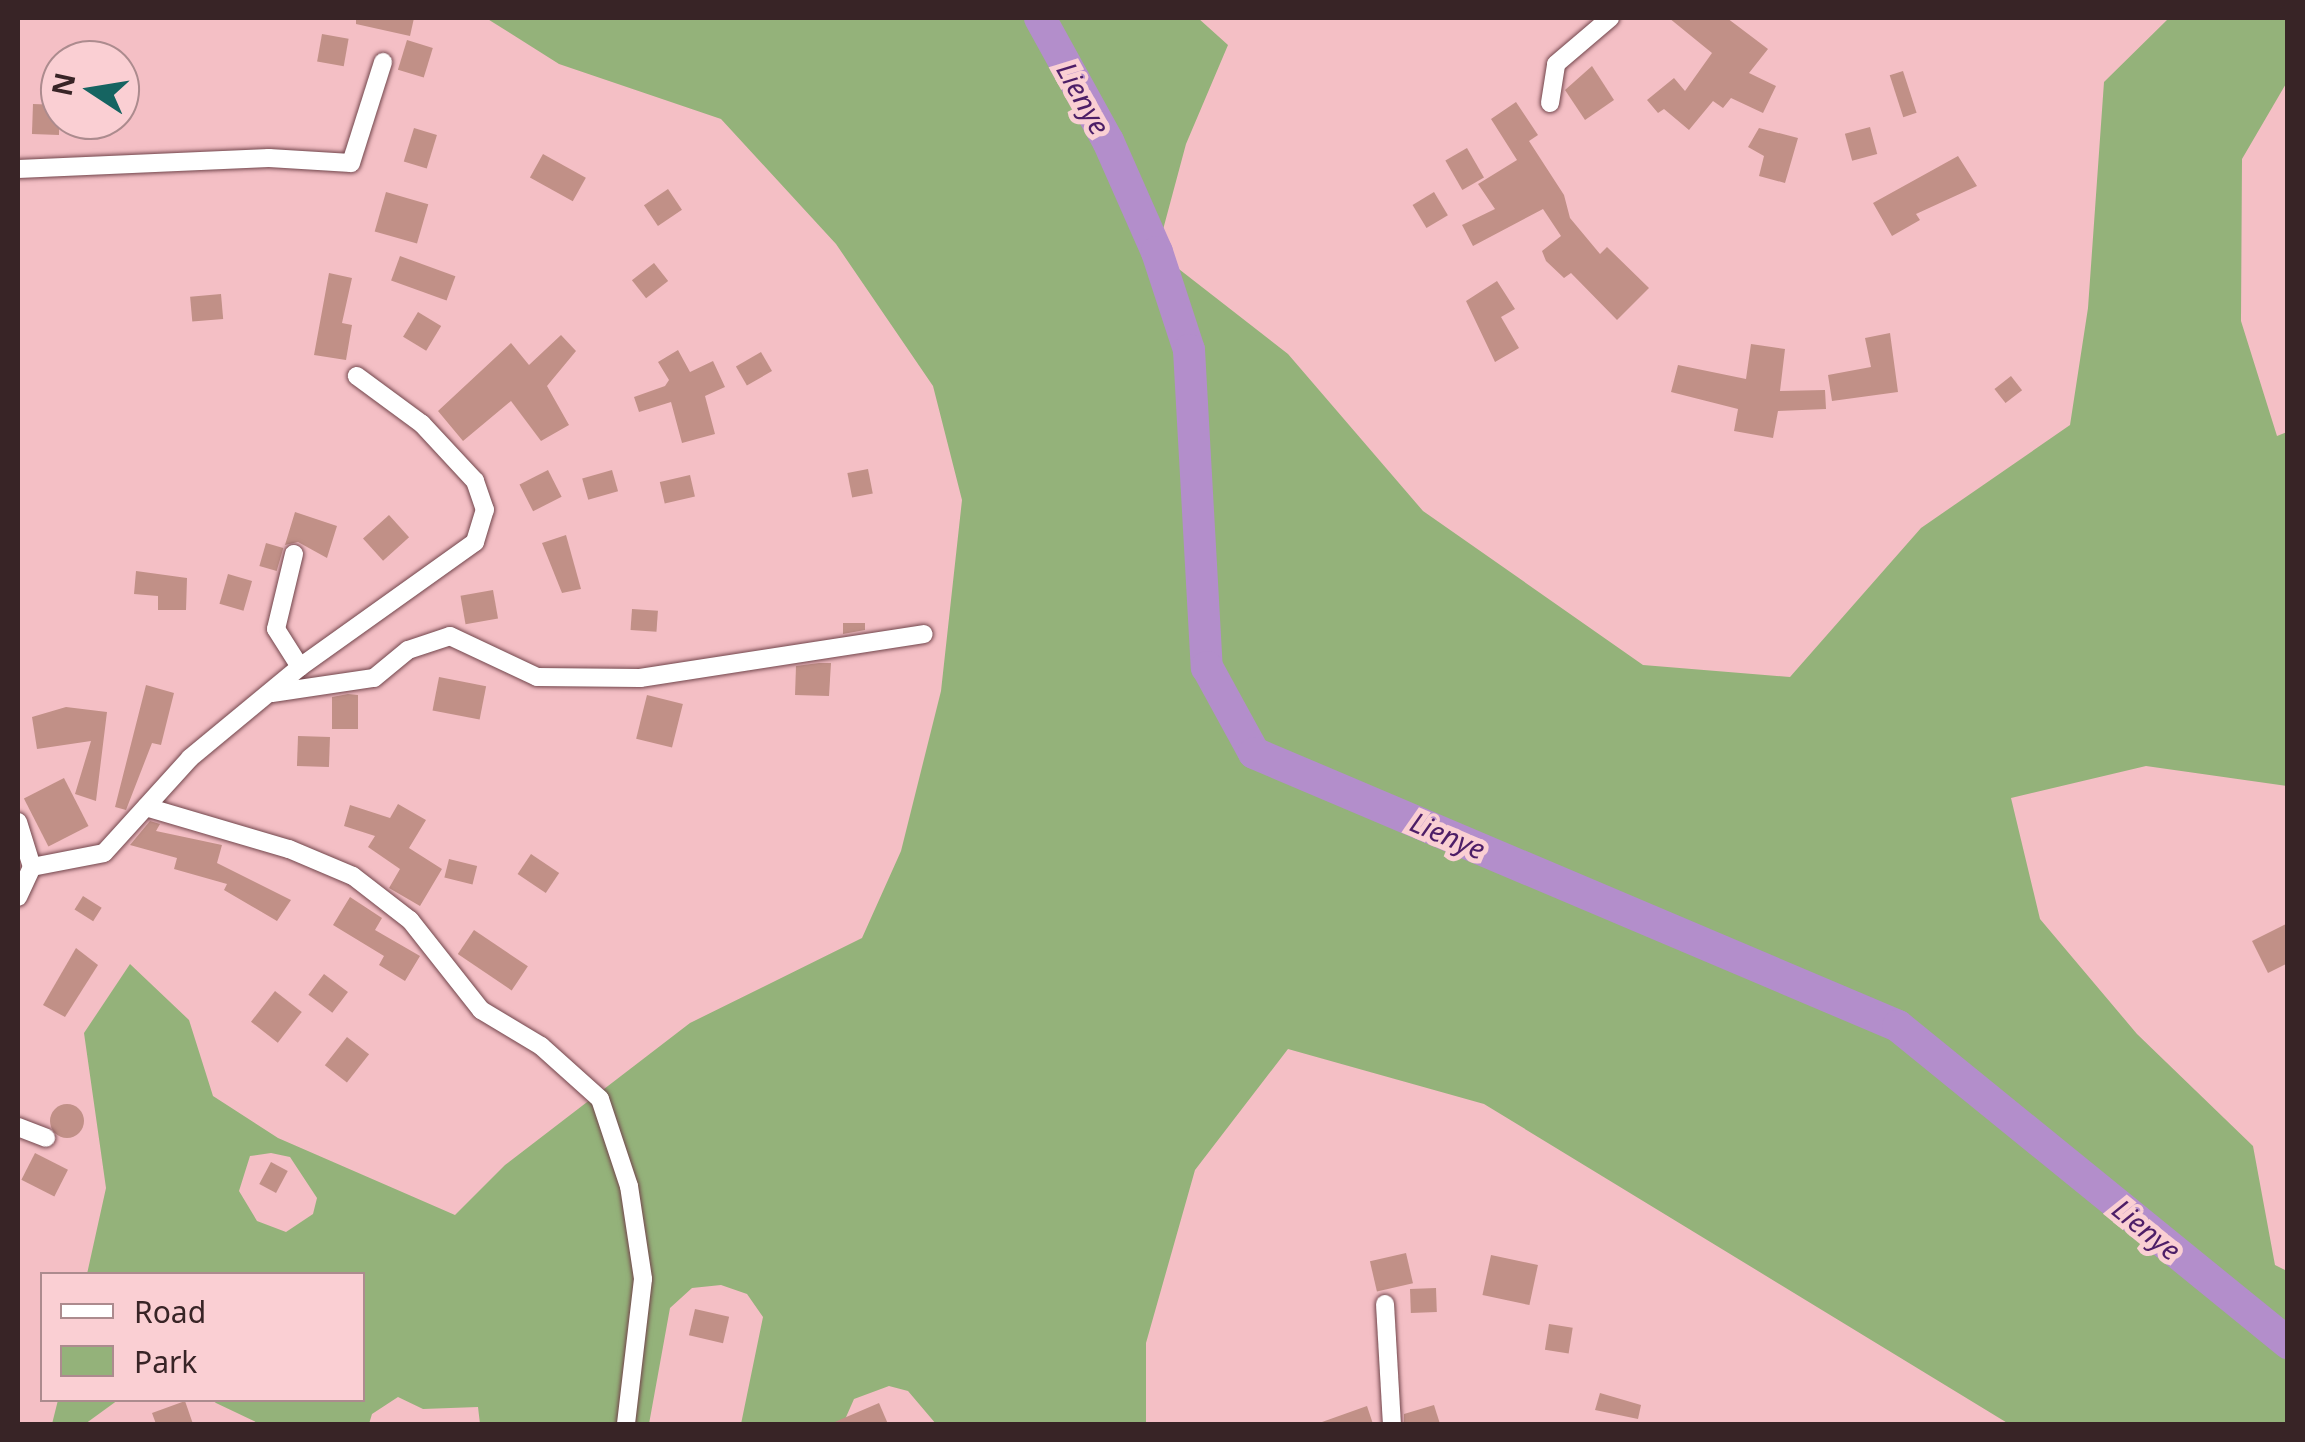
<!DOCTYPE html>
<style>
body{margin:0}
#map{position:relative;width:2305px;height:1442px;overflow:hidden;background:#f4bfc5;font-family:"Noto Sans",sans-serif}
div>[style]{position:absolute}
.green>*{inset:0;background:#94b27a}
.river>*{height:32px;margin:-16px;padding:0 16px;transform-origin:16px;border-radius:16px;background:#b38ecb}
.building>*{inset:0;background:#c19087;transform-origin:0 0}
.round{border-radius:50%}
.roads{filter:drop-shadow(0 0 2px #71454b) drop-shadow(0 0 2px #71454b)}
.minor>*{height:18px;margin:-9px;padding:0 9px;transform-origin:9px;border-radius:9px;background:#fff}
span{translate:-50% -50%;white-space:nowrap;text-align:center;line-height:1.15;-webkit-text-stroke:10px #facfd3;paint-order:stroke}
.water-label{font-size:28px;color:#4d1e67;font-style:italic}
.frame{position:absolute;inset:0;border:20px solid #382426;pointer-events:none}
.legend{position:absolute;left:40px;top:1272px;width:325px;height:130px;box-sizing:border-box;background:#facfd3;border:2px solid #ac8b8e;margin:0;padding:12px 18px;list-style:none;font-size:30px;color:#382426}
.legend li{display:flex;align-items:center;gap:20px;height:50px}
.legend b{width:50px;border:2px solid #ac8b8e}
.north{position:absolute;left:40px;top:40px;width:100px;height:100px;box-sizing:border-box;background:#facfd3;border:2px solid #ac8b8e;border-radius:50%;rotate:282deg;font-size:28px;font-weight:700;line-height:40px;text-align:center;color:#382426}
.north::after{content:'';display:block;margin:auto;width:35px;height:45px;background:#156461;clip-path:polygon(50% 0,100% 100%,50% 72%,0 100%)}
</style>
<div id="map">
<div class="green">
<div style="clip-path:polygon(evenodd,486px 18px,1198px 18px,1228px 45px,1186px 144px,1157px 252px,1288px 354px,1423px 511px,1643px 665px,1790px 677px,1921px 528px,2070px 425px,2088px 308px,2104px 82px,2169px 18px,2287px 18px,2287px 82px,2242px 159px,2241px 321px,2277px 436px,2287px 432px,2287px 786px,2146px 766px,2011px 798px,2040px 919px,2137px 1034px,2253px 1146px,2275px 1265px,2287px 1271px,2287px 1424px,2009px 1424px,1484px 1104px,1288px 1049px,1195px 1170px,1146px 1343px,1146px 1424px,936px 1424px,908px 1391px,889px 1386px,854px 1399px,843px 1424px,741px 1424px,763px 1317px,747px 1294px,721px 1285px,692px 1288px,670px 1308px,649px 1424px,480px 1424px,478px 1407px,423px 1409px,398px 1397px,372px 1414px,369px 1424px,260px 1424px,216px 1403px,212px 1400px,362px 1400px,362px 1274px,87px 1274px,106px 1188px,84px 1033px,130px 964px,189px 1020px,213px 1096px,278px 1138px,455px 1215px,505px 1165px,690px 1023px,862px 938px,901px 851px,941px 691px,962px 500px,933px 386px,836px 244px,721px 119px,559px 64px,486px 18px,271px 1153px,290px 1157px,317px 1198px,313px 1214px,286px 1232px,257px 1221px,239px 1191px,250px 1156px,271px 1153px)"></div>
<div style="clip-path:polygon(58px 1400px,118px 1400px,85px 1424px,52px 1424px)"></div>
</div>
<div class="river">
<div style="left:1040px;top:18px;width:141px;rotate:61.1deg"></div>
<div style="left:1108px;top:141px;width:121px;rotate:66.2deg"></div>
<div style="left:1157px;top:252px;width:103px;rotate:71.9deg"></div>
<div style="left:1189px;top:350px;width:318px;rotate:86.8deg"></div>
<div style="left:1207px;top:667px;width:98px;rotate:61.3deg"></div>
<div style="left:1254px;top:753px;width:699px;rotate:22.97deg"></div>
<div style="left:1898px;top:1026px;width:503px;rotate:39.1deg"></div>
</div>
<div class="building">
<div style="clip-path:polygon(356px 18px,414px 18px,410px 36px,356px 24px)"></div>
<div style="clip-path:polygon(1669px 18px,1727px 18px,1768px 49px,1749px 73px,1776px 86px,1763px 113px,1731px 98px,1723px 108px,1713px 101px,1689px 130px,1664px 109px,1658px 113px,1647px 100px,1674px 78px,1685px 91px,1712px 53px)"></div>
<div style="left:322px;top:34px;width:27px;height:28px;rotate:10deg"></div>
<div style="left:407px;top:40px;width:27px;height:31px;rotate:17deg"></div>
<div style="clip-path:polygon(1592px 66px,1614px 100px,1585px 120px,1565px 90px)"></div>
<div style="left:1903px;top:71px;width:44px;height:14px;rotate:72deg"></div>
<div style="clip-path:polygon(1516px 102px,1538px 135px,1529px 141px,1564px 195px,1570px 218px,1600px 254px,1607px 247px,1649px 288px,1617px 320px,1571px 273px,1564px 278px,1546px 261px,1542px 251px,1561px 236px,1543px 209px,1473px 246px,1462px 225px,1495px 209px,1478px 184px,1517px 160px,1491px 119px)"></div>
<div style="left:33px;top:104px;width:27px;height:30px;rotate:2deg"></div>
<div style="left:1870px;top:127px;width:28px;height:26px;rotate:75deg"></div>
<div style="left:414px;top:128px;width:24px;height:35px;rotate:17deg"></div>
<div style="clip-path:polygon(1759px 128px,1798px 138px,1785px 183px,1759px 176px,1764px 156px,1748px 147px)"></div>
<div style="left:1467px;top:148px;width:34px;height:25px;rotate:60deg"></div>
<div style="left:543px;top:154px;width:49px;height:27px;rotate:29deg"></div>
<div style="clip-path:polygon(1958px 156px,1977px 186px,1916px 214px,1920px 220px,1892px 236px,1873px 203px)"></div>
<div style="left:668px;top:189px;width:25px;height:29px;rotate:56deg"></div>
<div style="left:386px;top:192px;width:44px;height:41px;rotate:16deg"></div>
<div style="left:1434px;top:192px;width:27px;height:25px;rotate:59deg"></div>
<div style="left:400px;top:256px;width:59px;height:26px;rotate:20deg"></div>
<div style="left:654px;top:263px;width:23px;height:28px;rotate:52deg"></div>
<div style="clip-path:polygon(329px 273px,352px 278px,342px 323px,352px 325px,346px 360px,314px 355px)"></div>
<div style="clip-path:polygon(1497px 281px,1515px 309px,1501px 317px,1519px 348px,1495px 362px,1466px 301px)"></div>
<div style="left:221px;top:294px;width:25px;height:31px;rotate:85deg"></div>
<div style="left:418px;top:312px;width:27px;height:29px;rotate:31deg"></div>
<div style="clip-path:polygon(1890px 333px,1898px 392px,1832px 401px,1828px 375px,1871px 367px,1865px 338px)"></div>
<div style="clip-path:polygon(561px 335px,576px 351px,547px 386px,569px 425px,541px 441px,511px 401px,463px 441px,438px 411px,511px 343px,529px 365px)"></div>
<div style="clip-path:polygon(1751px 344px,1785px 349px,1780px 391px,1825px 390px,1826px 409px,1778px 411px,1773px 438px,1734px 431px,1738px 409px,1671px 392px,1678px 365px,1746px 379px)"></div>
<div style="clip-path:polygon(678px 350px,690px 372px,713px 361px,725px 387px,705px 396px,715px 434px,682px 443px,671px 402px,639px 412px,634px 397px,665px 386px,669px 380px,658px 362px)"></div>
<div style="left:761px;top:352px;width:22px;height:29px;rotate:60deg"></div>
<div style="left:2011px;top:376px;width:18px;height:21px;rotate:52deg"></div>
<div style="left:868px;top:469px;width:25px;height:21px;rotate:79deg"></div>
<div style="left:548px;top:470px;width:30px;height:32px;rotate:63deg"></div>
<div style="left:612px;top:470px;width:22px;height:31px;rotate:74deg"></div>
<div style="left:690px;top:475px;width:22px;height:31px;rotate:77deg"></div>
<div style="clip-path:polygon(295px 512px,337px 526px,327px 558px,298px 542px,285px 545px)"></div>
<div style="left:389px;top:515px;width:30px;height:35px;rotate:48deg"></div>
<div style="clip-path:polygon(566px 535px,581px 589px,562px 593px,542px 543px)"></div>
<div style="left:266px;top:543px;width:18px;height:24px;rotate:16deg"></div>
<div style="clip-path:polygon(136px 571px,187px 578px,186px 610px,158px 610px,158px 596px,134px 594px)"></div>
<div style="left:228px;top:574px;width:25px;height:31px;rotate:16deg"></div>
<div style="left:493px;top:590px;width:29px;height:33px;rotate:80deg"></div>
<div style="left:632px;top:609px;width:26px;height:21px;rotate:4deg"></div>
<div style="clip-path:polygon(843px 623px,865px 623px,865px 630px,843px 634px)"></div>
<div style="clip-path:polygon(819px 663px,831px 663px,829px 696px,795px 695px,796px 666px)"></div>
<div style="left:439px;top:677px;width:48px;height:34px;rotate:11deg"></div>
<div style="clip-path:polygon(146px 685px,174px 693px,161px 745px,152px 743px,126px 810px,115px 807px)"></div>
<div style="clip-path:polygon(348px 694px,358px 695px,358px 729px,332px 729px,332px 697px)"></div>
<div style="left:647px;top:695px;width:37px;height:45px;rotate:14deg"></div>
<div style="clip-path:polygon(66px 707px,107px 712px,96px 801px,75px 794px,91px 741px,37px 749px,32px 717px)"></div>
<div style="left:298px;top:736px;width:32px;height:30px;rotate:2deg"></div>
<div style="left:64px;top:778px;width:54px;height:45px;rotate:63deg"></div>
<div style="clip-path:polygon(398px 804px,426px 820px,409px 848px,442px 869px,420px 906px,389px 888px,400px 869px,368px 847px,375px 836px,344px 826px,350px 805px,390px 818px)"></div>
<div style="clip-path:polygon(150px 821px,160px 824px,156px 831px,222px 845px,217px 863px,291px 900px,277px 921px,224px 890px,227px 884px,174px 869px,177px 858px,130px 845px)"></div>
<div style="left:531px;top:854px;width:34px;height:24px;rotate:34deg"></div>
<div style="left:449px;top:859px;width:29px;height:19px;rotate:14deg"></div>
<div style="left:83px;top:896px;width:22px;height:16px;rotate:32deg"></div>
<div style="clip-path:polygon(350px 897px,382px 918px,375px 930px,420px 956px,405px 981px,379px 965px,384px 956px,333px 925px)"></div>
<div style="clip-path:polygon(2288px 923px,2288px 963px,2268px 973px,2252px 941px)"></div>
<div style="left:474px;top:930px;width:65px;height:29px;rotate:34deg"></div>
<div style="clip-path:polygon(76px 948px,98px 965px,65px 1017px,43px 1005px)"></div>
<div style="left:324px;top:974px;width:30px;height:26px;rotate:37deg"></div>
<div style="left:275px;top:991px;width:34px;height:39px;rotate:38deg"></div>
<div style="left:347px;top:1037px;width:28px;height:36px;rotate:38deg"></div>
<div class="round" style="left:50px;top:1104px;width:34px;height:34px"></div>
<div style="left:35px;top:1153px;width:37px;height:30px;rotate:27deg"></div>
<div style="left:271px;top:1162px;width:19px;height:25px;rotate:28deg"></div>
<div style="left:1406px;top:1253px;width:31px;height:37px;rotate:77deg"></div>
<div style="left:1491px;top:1255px;width:48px;height:41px;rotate:12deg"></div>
<div style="left:1436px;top:1288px;width:24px;height:26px;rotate:88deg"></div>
<div style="left:695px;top:1309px;width:35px;height:27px;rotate:13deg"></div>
<div style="left:1549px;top:1324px;width:24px;height:26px;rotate:9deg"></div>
<div style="clip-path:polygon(1600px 1393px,1641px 1405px,1638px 1419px,1595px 1410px)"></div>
<div style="clip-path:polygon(185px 1401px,193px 1424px,156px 1424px,152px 1413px)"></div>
<div style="clip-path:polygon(879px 1403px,888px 1424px,830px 1424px)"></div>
<div style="clip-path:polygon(1434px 1405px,1440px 1424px,1404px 1424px,1404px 1414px)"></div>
<div style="clip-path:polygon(1367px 1406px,1373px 1424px,1322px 1424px,1322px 1422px)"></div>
</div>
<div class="roads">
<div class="minor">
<div style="left:1550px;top:103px;width:39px;rotate:-81deg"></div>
<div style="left:1556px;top:64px;width:71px;rotate:-40.4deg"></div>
<div style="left:18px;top:169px;width:251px;rotate:-2.5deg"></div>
<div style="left:269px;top:158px;width:82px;rotate:3.5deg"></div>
<div style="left:351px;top:163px;width:106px;rotate:-72.4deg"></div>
<div style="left:294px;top:554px;width:77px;rotate:103.5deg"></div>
<div style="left:276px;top:629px;width:45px;rotate:57.7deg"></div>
<div style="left:272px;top:693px;width:103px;rotate:-8.4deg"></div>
<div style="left:374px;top:678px;width:44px;rotate:-39.5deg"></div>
<div style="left:408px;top:650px;width:44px;rotate:-18.4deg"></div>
<div style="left:450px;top:636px;width:96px;rotate:25.2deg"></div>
<div style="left:537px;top:677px;width:103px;rotate:0.6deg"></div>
<div style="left:640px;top:678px;width:287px;rotate:-8.8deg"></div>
<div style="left:146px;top:807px;width:149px;rotate:16.4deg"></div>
<div style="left:289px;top:849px;width:69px;rotate:22.9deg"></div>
<div style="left:353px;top:876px;width:72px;rotate:37.7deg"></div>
<div style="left:410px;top:920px;width:115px;rotate:51.7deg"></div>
<div style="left:481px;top:1010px;width:70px;rotate:31deg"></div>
<div style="left:541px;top:1046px;width:79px;rotate:41.9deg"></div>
<div style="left:600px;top:1099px;width:92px;rotate:71.6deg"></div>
<div style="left:629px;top:1186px;width:94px;rotate:81.4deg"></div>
<div style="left:643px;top:1279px;width:146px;rotate:96.7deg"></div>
<div style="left:18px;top:822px;width:47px;rotate:72.7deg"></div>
<div style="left:32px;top:867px;width:33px;rotate:115deg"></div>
<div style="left:32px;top:867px;width:73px;rotate:-11deg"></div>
<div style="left:104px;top:853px;width:128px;rotate:-47.8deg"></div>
<div style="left:190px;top:758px;width:143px;rotate:-39.6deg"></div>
<div style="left:300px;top:667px;width:215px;rotate:-35.5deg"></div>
<div style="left:475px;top:542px;width:34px;rotate:-73deg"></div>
<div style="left:485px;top:510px;width:31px;rotate:-109deg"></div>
<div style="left:475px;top:481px;width:78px;rotate:-132.9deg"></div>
<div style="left:422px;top:424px;width:81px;rotate:-143.6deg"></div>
<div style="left:18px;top:1127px;width:30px;rotate:21deg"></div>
<div style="left:1385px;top:1304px;width:120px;rotate:86.7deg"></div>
</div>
</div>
<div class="water-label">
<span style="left:1084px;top:98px;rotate:61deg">Lienye</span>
<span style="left:1448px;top:835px;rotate:23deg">Lienye</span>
<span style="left:2147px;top:1229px;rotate:39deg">Lienye</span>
</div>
<div class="frame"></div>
<ul class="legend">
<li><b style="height:12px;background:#fff"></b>Road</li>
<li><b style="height:28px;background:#94b27a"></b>Park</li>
</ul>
<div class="north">N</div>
</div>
